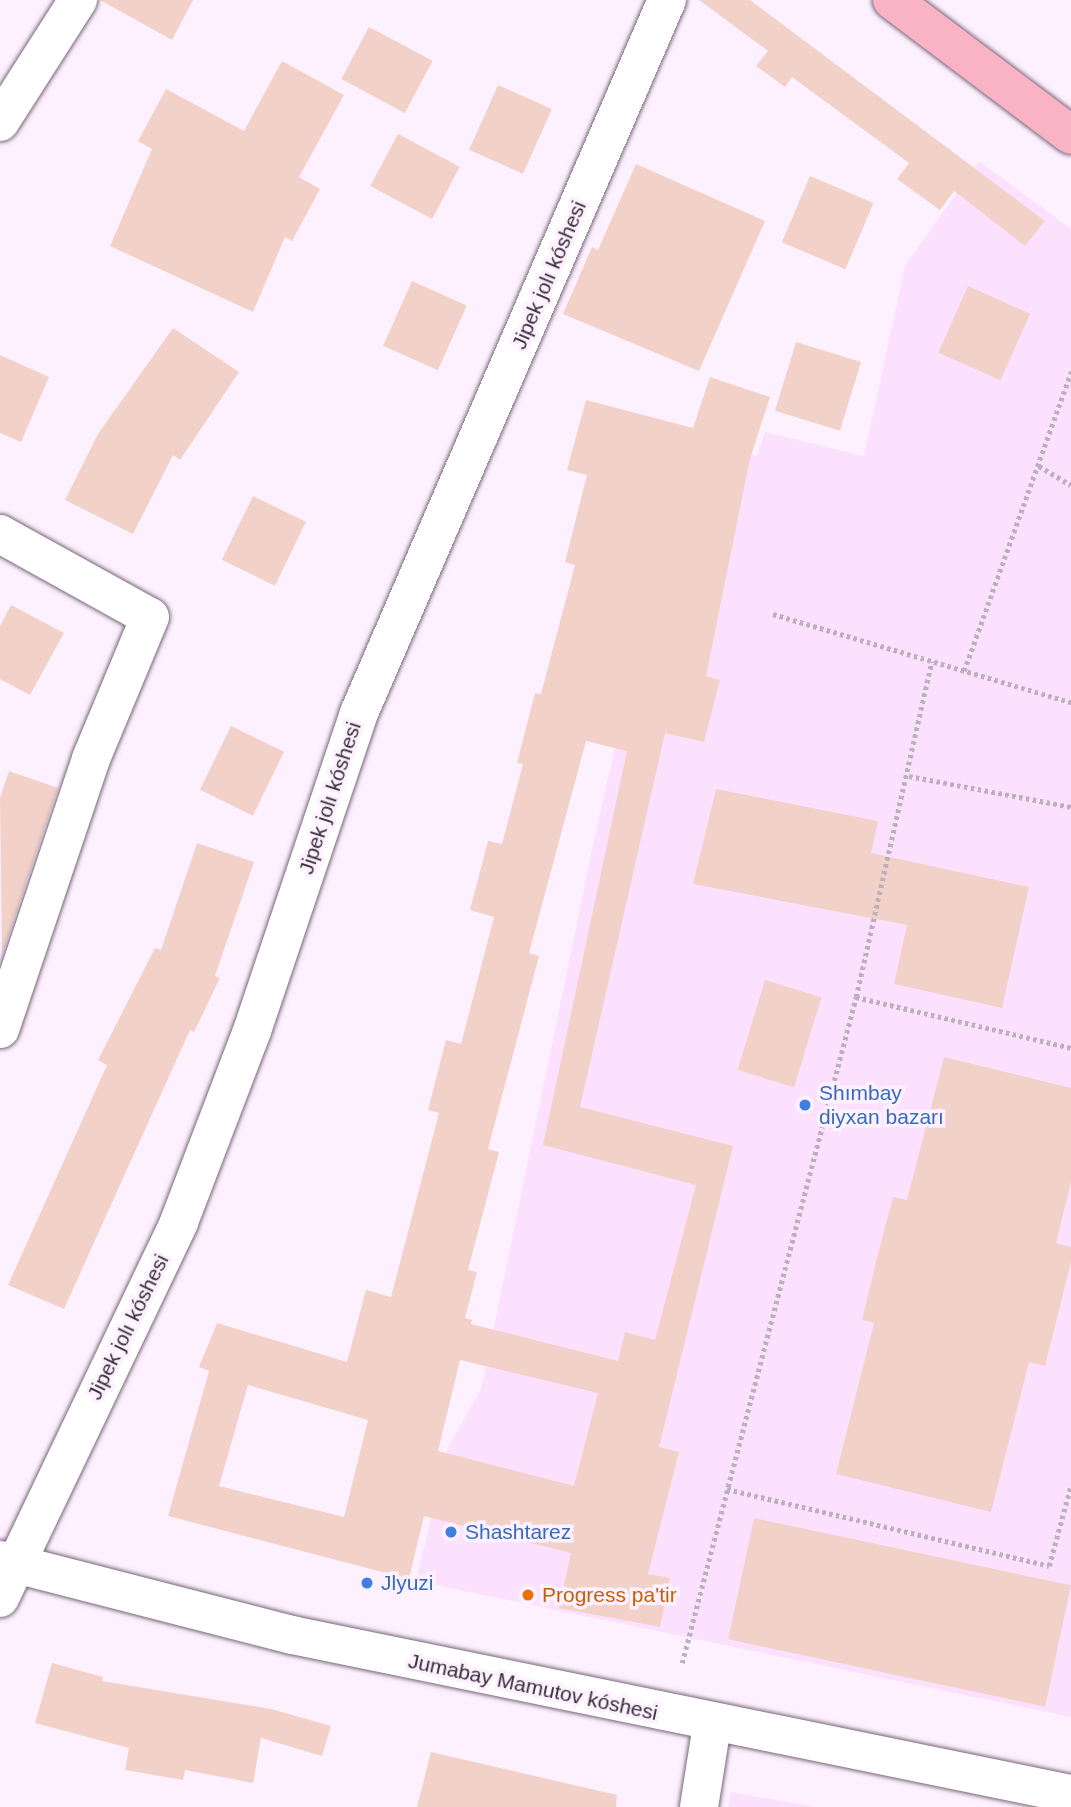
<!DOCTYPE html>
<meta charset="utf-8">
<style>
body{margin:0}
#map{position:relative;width:1071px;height:1807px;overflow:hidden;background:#fef1ff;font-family:Arial,sans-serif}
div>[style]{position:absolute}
.built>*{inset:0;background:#fce1fe}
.building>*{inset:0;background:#f1d1c8;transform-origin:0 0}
.path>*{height:4.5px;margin-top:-2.25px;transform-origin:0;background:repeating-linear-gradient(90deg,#bbb0bc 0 3.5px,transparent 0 7px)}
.roads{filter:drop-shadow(0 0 2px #78667a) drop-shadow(0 0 2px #78667a)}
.minor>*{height:38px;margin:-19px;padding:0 19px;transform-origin:19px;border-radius:19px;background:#fff}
.major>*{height:38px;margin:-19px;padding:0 19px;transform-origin:19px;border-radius:19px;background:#f9b3c4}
.dots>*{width:19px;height:19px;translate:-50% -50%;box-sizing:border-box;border:4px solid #fef1ff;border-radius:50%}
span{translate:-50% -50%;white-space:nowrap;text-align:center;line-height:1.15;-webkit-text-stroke:7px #fef1ff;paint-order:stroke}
.street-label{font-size:21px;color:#362e37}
.shop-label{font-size:21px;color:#366cbe}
.left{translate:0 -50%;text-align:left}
.food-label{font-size:21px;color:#c56008}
</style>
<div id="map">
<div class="built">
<div style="clip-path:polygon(979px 161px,1071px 229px,1071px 1717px,416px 1581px,448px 1447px,481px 1389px,598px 821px,688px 438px,757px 456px,765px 432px,864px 456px,905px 266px)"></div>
<div style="clip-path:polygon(731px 1792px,816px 1807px,728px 1807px)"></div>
</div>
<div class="building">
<div style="clip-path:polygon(100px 0,193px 0,172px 40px)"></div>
<div style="clip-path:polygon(699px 0,750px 0,1045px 221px,1025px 246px,954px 191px,940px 210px,897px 179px,909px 163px,792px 77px,785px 87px,756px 66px,768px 51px)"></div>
<div style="left:369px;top:27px;width:72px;height:59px;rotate:28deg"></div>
<div style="clip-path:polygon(282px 61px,344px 95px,299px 177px,320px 189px,292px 241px,285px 237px,253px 312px,110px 246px,152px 149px,138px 141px,166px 89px,244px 131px)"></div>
<div style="left:498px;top:85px;width:59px;height:71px;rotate:24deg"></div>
<div style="left:398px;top:134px;width:70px;height:59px;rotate:28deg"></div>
<div style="clip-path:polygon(636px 164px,765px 221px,699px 371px,563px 314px,592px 247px,598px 250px)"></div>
<div style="left:810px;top:176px;width:69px;height:72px;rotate:23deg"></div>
<div style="left:412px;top:281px;width:60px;height:71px;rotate:24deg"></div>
<div style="left:968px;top:286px;width:68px;height:73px;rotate:24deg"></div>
<div style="clip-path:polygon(173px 328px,239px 372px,180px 460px,173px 455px,133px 534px,65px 500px,98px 434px)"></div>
<div style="left:796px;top:342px;width:68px;height:72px;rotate:17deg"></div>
<div style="clip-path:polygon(0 355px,49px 377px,21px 442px,0 433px)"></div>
<div style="clip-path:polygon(evenodd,710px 377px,770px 397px,750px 459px,706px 676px,720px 680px,704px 742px,665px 733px,580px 1107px,733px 1146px,659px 1447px,679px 1452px,648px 1574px,670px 1578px,660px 1627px,559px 1608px,571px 1553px,424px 1516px,409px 1579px,168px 1516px,209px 1371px,199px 1367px,217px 1323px,347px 1362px,366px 1290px,391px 1297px,439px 1113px,428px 1110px,446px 1040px,461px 1044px,494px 917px,470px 910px,488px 841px,502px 844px,523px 764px,517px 763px,535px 693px,541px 694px,575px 565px,565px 562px,587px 475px,567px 470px,586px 400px,693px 428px,710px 377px,586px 741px,627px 751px,543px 1145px,696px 1185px,655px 1340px,625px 1332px,618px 1361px,471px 1324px,472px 1320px,465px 1318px,477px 1272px,468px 1270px,499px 1152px,488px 1149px,539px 956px,529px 953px,586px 741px,710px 377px,460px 1360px,598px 1393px,574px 1486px,438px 1451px,460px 1360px,710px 377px,248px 1385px,368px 1420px,344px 1517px,219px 1486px,248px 1385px)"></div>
<div style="left:253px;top:496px;width:59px;height:71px;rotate:26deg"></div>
<div style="clip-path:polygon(11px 605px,64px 633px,30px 695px,0 679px,0 626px)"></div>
<div style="left:231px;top:726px;width:59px;height:71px;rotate:26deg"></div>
<div style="clip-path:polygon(9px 771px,58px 788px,2px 955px,0 798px)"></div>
<div style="clip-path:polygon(716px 789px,878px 821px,871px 853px,1029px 887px,1002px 1008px,894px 984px,907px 925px,693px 884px)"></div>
<div style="clip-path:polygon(197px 843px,254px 862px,215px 976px,220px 978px,194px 1032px,190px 1030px,64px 1309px,8px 1285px,107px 1065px,98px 1060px,155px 948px,161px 950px)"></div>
<div style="left:765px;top:980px;width:59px;height:94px;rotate:17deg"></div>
<div style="clip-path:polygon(944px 1057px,1071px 1088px,1071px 1182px,1056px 1243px,1071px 1247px,1071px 1262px,1045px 1366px,1029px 1362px,991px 1512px,836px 1474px,874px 1323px,862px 1320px,877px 1258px,893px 1197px,907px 1200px)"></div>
<div style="left:754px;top:1518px;width:324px;height:124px;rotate:12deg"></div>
<div style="clip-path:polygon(52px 1663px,103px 1677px,102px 1681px,271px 1709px,331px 1726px,322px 1756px,261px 1738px,253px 1783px,185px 1770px,183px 1780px,125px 1770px,129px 1748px,35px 1723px)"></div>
<div style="clip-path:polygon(431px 1752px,617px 1795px,616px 1807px,417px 1807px)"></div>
</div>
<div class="path">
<div style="left:1039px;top:466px;width:37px;rotate:31deg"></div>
<div style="left:773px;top:614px;width:311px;rotate:16.5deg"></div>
<div style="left:964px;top:671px;width:318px;rotate:-70.3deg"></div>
<div style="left:909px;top:776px;width:165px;rotate:10.8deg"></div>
<div style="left:856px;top:997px;width:221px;rotate:13.3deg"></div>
<div style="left:727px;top:1489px;width:331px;rotate:13.4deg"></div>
<div style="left:1049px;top:1566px;width:84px;rotate:-74.8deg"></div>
<div style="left:682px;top:1663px;width:688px;rotate:-75.36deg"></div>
<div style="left:856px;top:997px;width:344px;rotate:-77.3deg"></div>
</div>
<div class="roads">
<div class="minor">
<div style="left:0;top:122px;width:145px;rotate:-57.4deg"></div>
<div style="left:0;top:534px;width:171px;rotate:29deg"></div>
<div style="left:150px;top:617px;width:154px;rotate:112.6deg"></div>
<div style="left:91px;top:759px;width:285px;rotate:108.6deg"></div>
<div style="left:0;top:1560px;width:301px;rotate:14.4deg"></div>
<div style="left:292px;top:1635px;width:795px;rotate:11.54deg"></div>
<div style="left:0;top:1598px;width:416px;rotate:-64.5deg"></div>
<div style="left:179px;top:1222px;width:204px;rotate:-69.1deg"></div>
<div style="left:252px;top:1031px;width:336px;rotate:-71.4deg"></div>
<div style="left:359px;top:713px;width:777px;rotate:-66.64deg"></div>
<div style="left:699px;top:1807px;width:83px;rotate:-81deg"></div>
</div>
<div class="major">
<div style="left:892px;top:0;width:224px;rotate:37deg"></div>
</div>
</div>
<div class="dots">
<div style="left:805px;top:1105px;background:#3f7fe0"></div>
<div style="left:451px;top:1532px;background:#3f7fe0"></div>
<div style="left:367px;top:1583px;background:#3f7fe0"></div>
<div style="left:528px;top:1595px;background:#e8710a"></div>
</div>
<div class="street-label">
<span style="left:549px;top:275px;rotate:-67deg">Jipek jolı kóshesi</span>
<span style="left:330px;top:798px;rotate:-72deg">Jipek jolı kóshesi</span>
<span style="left:128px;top:1327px;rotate:-64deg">Jipek jolı kóshesi</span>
<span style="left:533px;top:1687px;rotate:12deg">Jumabay Mamutov kóshesi</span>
</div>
<div class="shop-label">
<span class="left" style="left:819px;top:1105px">Shımbay<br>diyxan bazarı</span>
<span class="left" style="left:465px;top:1532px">Shashtarez</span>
<span class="left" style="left:381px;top:1583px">Jlyuzi</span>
</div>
<div class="food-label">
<span class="left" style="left:542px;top:1595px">Progress pa'tir</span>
</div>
</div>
